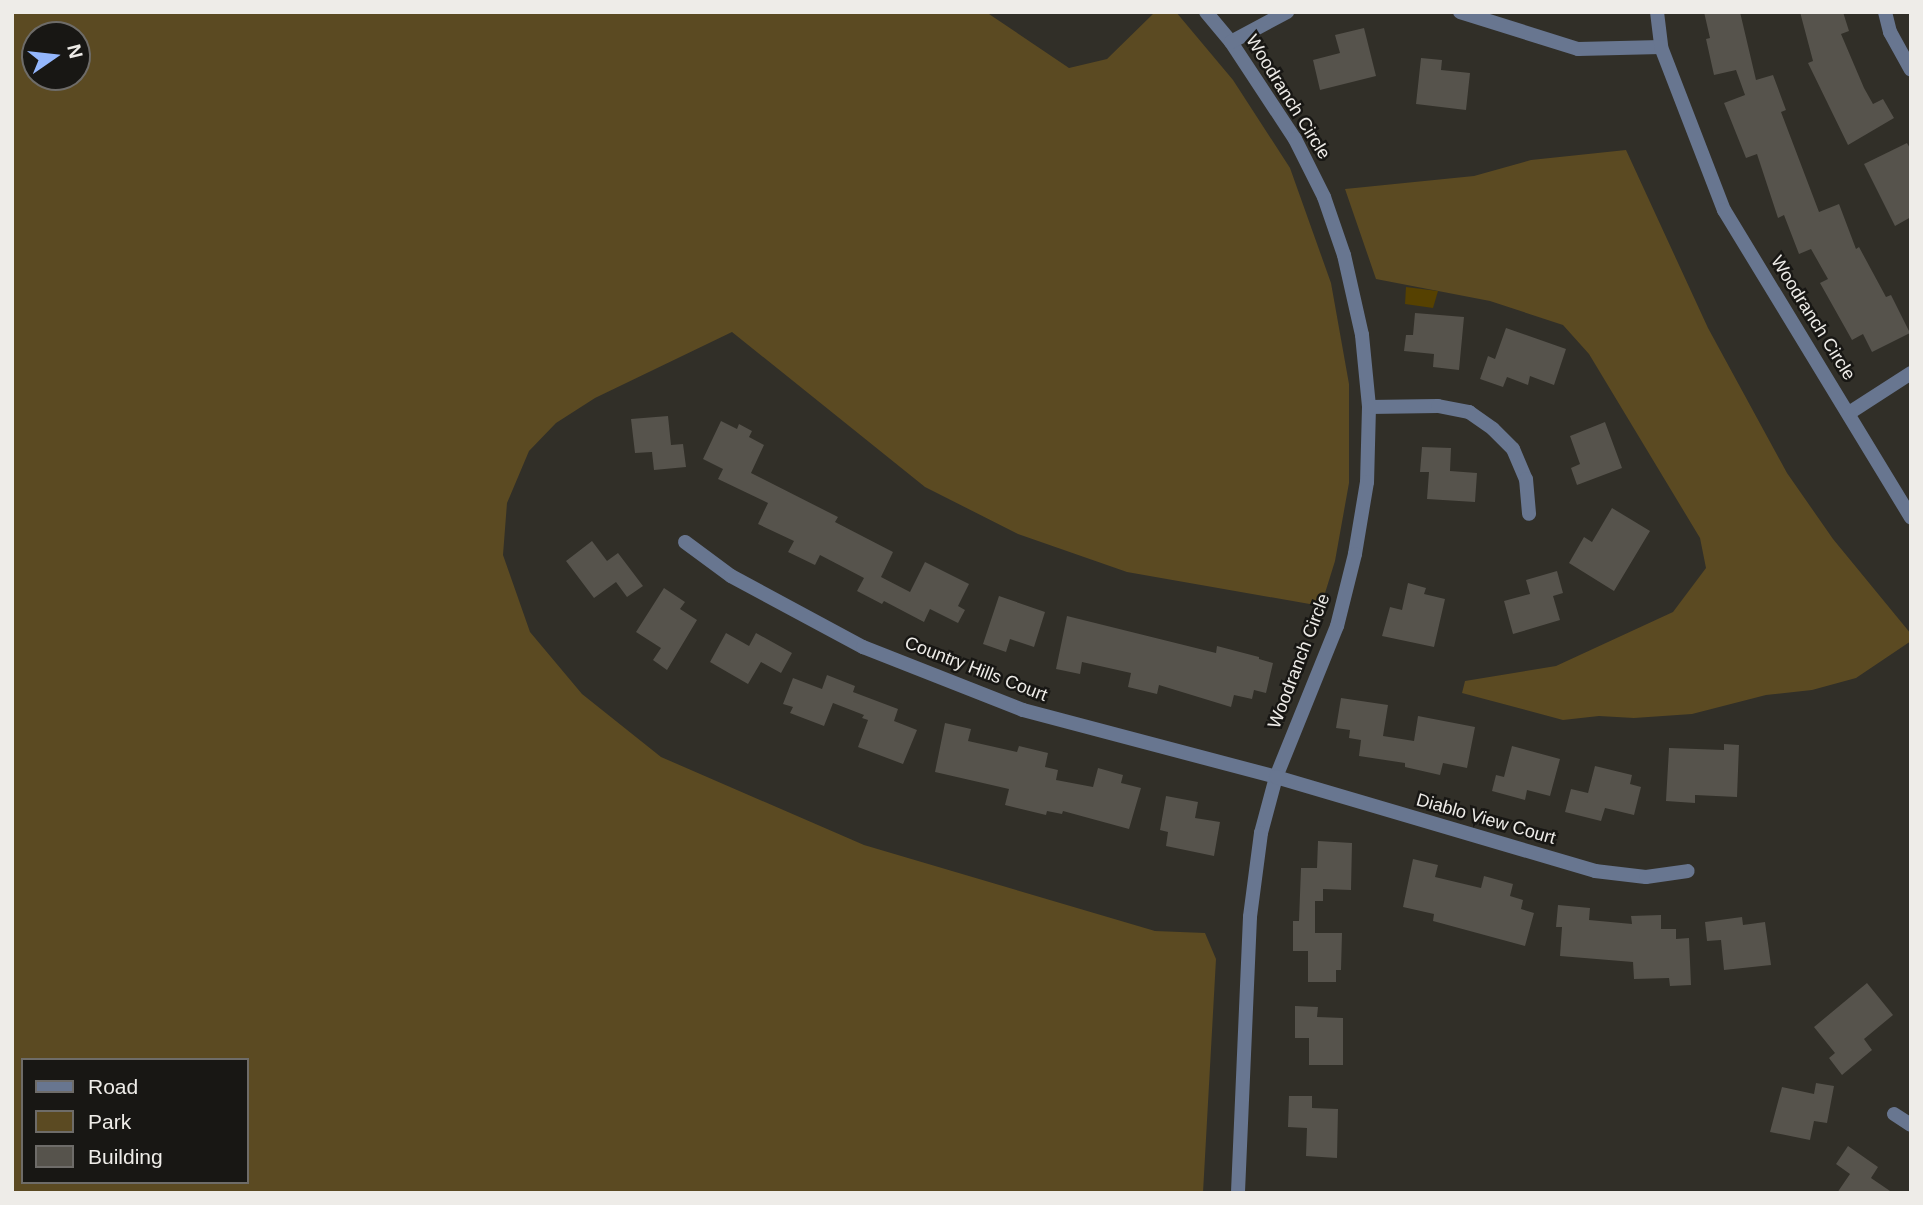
<!DOCTYPE html>
<style>
body{margin:0}
#map{position:relative;width:1923px;height:1205px;overflow:hidden;background:#312f28;font-family:Helvetica,sans-serif}
div>[style]{position:absolute}
.green>*{inset:0;background:#5b4a22}
.water>*{inset:0;background:#564101}
.building>*{inset:0;background:#56534c}
.street>*{height:14px;margin:-7px;padding:0 7px;transform-origin:7px;border-radius:7px;background:#687690}
span{translate:-50% -50%;white-space:nowrap;text-align:center;line-height:1.15;-webkit-text-stroke:5px #181714;paint-order:stroke}
.street-label{font-size:18px;color:#eeece8}
.frame{position:absolute;inset:0;border:14px solid #eeece8;pointer-events:none}
.legend{position:absolute;left:21px;top:1058px;width:228px;height:126px;box-sizing:border-box;background:#181714;border:2px solid #6e6c69;margin:0;padding:9px 12px;list-style:none;font-size:21px;color:#eeece8}
.legend li{display:flex;align-items:center;gap:14px;height:35px}
.legend b{width:35px;border:2px solid #6e6c69}
.north{position:absolute;left:21px;top:21px;width:70px;height:70px;box-sizing:border-box;background:#181714;border:2px solid #6e6c69;border-radius:50%;rotate:76deg;font-size:19px;font-weight:700;line-height:28px;text-align:center;color:#eeece8}
.north::after{content:'';display:block;margin:auto;width:24px;height:32px;background:#94b7fd;clip-path:polygon(50% 0,100% 100%,50% 72%,0 100%)}
</style>
<div id="map">
<div class="green">
<div style="clip-path:polygon(evenodd,12px 12px,986px 12px,1069px 68px,1107px 59px,1155px 12px,1176px 12px,1233px 80px,1290px 168px,1331px 283px,1349px 384px,1349px 483px,1335px 561px,1321px 606px,1127px 572px,1018px 534px,925px 487px,732px 332px,595px 398px,556px 423px,529px 451px,507px 503px,503px 555px,530px 632px,582px 694px,661px 757px,864px 845px,1155px 931px,1205px 933px,1216px 959px,1203px 1193px,12px 1193px,12px 12px,35px 35px,77px 35px,77px 77px,35px 77px,35px 35px,12px 12px,23px 1060px,247px 1060px,247px 1182px,23px 1182px,23px 1060px)"></div>
<div style="clip-path:polygon(1626px 150px,1708px 328px,1787px 473px,1833px 539px,1911px 634px,1911px 641px,1856px 678px,1812px 690px,1766px 695px,1692px 714px,1634px 718px,1599px 716px,1563px 720px,1462px 693px,1465px 681px,1556px 666px,1673px 612px,1706px 568px,1700px 538px,1589px 354px,1563px 325px,1490px 301px,1376px 279px,1345px 189px,1474px 176px,1531px 160px)"></div>
</div>
<div class="water">
<div style="clip-path:polygon(1406px 287px,1438px 291px,1433px 308px,1405px 304px)"></div>
</div>
<div class="building">
<div style="clip-path:polygon(1704px 12px,1740px 12px,1756px 80px,1773px 75px,1786px 110px,1781px 112px,1819px 212px,1839px 204px,1856px 249px,1859px 247px,1886px 297px,1891px 295px,1910px 333px,1872px 352px,1863px 334px,1852px 340px,1820px 283px,1828px 279px,1811px 249px,1799px 254px,1784px 215px,1778px 218px,1757px 154px,1746px 158px,1724px 103px,1745px 95px,1736px 70px,1714px 75px,1706px 39px,1710px 38px)"></div>
<div style="clip-path:polygon(1800px 12px,1843px 12px,1849px 31px,1841px 34px,1864px 88px,1873px 104px,1883px 99px,1894px 118px,1848px 145px,1808px 63px,1813px 61px)"></div>
<div style="clip-path:polygon(1364px 28px,1376px 76px,1320px 90px,1313px 60px,1340px 53px,1335px 35px)"></div>
<div style="clip-path:polygon(1421px 58px,1442px 60px,1441px 70px,1470px 73px,1466px 110px,1416px 104px)"></div>
<div style="clip-path:polygon(1907px 143px,1911px 150px,1911px 217px,1895px 226px,1864px 164px)"></div>
<div style="clip-path:polygon(1415px 313px,1464px 317px,1459px 370px,1433px 367px,1434px 354px,1404px 351px,1406px 335px,1413px 335px)"></div>
<div style="clip-path:polygon(1506px 328px,1566px 349px,1554px 385px,1530px 376px,1528px 385px,1507px 377px,1503px 387px,1480px 379px,1488px 356px,1495px 359px)"></div>
<div style="clip-path:polygon(668px 416px,671px 445px,683px 444px,686px 467px,654px 470px,652px 452px,635px 453px,631px 419px)"></div>
<div style="clip-path:polygon(721px 421px,737px 429px,739px 424px,752px 431px,749px 437px,764px 445px,751px 473px,838px 517px,835px 522px,893px 552px,881px 577px,910px 592px,925px 562px,969px 584px,958px 606px,965px 610px,958px 623px,930px 609px,924px 622px,884px 601px,882px 604px,857px 591px,864px 578px,820px 555px,815px 565px,788px 552px,794px 541px,758px 524px,768px 503px,718px 479px,723px 469px,703px 459px)"></div>
<div style="clip-path:polygon(1605px 422px,1622px 468px,1577px 485px,1571px 468px,1580px 464px,1570px 436px)"></div>
<div style="clip-path:polygon(1422px 447px,1451px 448px,1450px 471px,1477px 473px,1475px 502px,1427px 499px,1429px 472px,1420px 472px)"></div>
<div style="clip-path:polygon(1612px 508px,1650px 531px,1614px 591px,1569px 563px,1584px 537px,1592px 542px)"></div>
<div style="clip-path:polygon(592px 541px,607px 561px,618px 553px,643px 586px,627px 597px,616px 582px,594px 598px,566px 561px)"></div>
<div style="clip-path:polygon(1557px 571px,1563px 593px,1553px 596px,1560px 620px,1513px 634px,1504px 601px,1530px 594px,1526px 580px)"></div>
<div style="clip-path:polygon(1408px 583px,1426px 588px,1424px 594px,1445px 599px,1434px 647px,1382px 636px,1390px 607px,1402px 610px)"></div>
<div style="clip-path:polygon(664px 588px,685px 602px,680px 609px,697px 620px,667px 670px,653px 660px,661px 648px,636px 632px)"></div>
<div style="clip-path:polygon(999px 596px,1045px 612px,1034px 647px,1010px 639px,1006px 652px,983px 644px)"></div>
<div style="clip-path:polygon(1067px 616px,1216px 653px,1217px 646px,1259px 657px,1259px 659px,1273px 663px,1266px 693px,1254px 690px,1252px 699px,1234px 695px,1231px 707px,1159px 685px,1157px 694px,1128px 687px,1131px 673px,1082px 662px,1080px 674px,1056px 669px)"></div>
<div style="clip-path:polygon(726px 633px,749px 646px,756px 633px,792px 653px,781px 673px,761px 662px,748px 684px,710px 662px)"></div>
<div style="clip-path:polygon(827px 675px,855px 686px,853px 692px,898px 709px,894px 721px,917px 730px,903px 764px,858px 747px,868px 720px,862px 718px,864px 715px,833px 703px,824px 726px,790px 713px,793px 707px,783px 704px,793px 678px,822px 689px)"></div>
<div style="clip-path:polygon(1341px 698px,1388px 705px,1383px 736px,1414px 741px,1418px 716px,1475px 727px,1467px 768px,1443px 763px,1440px 775px,1405px 767px,1405px 763px,1359px 756px,1361px 740px,1349px 738px,1350px 730px,1336px 728px)"></div>
<div style="clip-path:polygon(945px 723px,971px 729px,968px 741px,1017px 752px,1019px 746px,1048px 753px,1045px 767px,1058px 770px,1056px 780px,1093px 787px,1098px 768px,1123px 775px,1121px 783px,1141px 788px,1129px 829px,1063px 811px,1062px 814px,1047px 811px,1046px 815px,1005px 805px,1009px 789px,935px 772px)"></div>
<div style="clip-path:polygon(1724px 744px,1739px 745px,1737px 797px,1695px 795px,1695px 803px,1666px 801px,1669px 748px,1724px 750px)"></div>
<div style="clip-path:polygon(1512px 746px,1560px 759px,1550px 796px,1527px 790px,1525px 800px,1492px 791px,1496px 775px,1504px 777px)"></div>
<div style="clip-path:polygon(1595px 766px,1632px 775px,1630px 784px,1641px 787px,1634px 815px,1605px 808px,1601px 821px,1565px 812px,1571px 789px,1588px 793px)"></div>
<div style="clip-path:polygon(1166px 796px,1198px 802px,1195px 818px,1220px 822px,1214px 856px,1166px 846px,1168px 832px,1160px 830px)"></div>
<div style="clip-path:polygon(1318px 841px,1352px 843px,1351px 890px,1323px 889px,1323px 901px,1315px 901px,1315px 933px,1342px 933px,1341px 970px,1336px 970px,1336px 982px,1308px 982px,1308px 951px,1293px 951px,1293px 921px,1299px 921px,1301px 868px,1317px 868px)"></div>
<div style="clip-path:polygon(1413px 859px,1438px 865px,1435px 877px,1481px 888px,1484px 876px,1513px 884px,1510px 896px,1523px 900px,1521px 909px,1534px 913px,1525px 946px,1433px 921px,1434px 914px,1403px 907px)"></div>
<div style="clip-path:polygon(1558px 905px,1590px 908px,1589px 920px,1632px 924px,1631px 916px,1661px 915px,1661px 929px,1676px 929px,1676px 939px,1689px 938px,1691px 985px,1670px 986px,1669px 978px,1634px 979px,1633px 962px,1560px 956px,1562px 927px,1556px 927px)"></div>
<div style="clip-path:polygon(1742px 917px,1743px 925px,1765px 922px,1771px 965px,1724px 970px,1721px 940px,1707px 941px,1705px 922px)"></div>
<div style="clip-path:polygon(1867px 983px,1893px 1015px,1864px 1039px,1872px 1050px,1842px 1075px,1829px 1058px,1835px 1053px,1814px 1027px)"></div>
<div style="clip-path:polygon(1295px 1006px,1318px 1007px,1317px 1017px,1343px 1018px,1343px 1065px,1309px 1065px,1309px 1038px,1295px 1038px)"></div>
<div style="clip-path:polygon(1816px 1083px,1834px 1086px,1827px 1123px,1814px 1121px,1810px 1140px,1770px 1132px,1782px 1087px,1814px 1094px)"></div>
<div style="clip-path:polygon(1289px 1096px,1312px 1096px,1312px 1108px,1338px 1109px,1337px 1158px,1306px 1156px,1307px 1128px,1288px 1127px)"></div>
<div style="clip-path:polygon(1848px 1146px,1878px 1167px,1871px 1178px,1893px 1193px,1837px 1193px,1850px 1174px,1836px 1164px)"></div>
</div>
<div class="street">
<div style="left:1206px;top:12px;width:39px;rotate:50deg"></div>
<div style="left:1231px;top:42px;width:116px;rotate:56.6deg"></div>
<div style="left:1295px;top:139px;width:65px;rotate:63.4deg"></div>
<div style="left:1324px;top:197px;width:61px;rotate:71deg"></div>
<div style="left:1344px;top:255px;width:82px;rotate:77.3deg"></div>
<div style="left:1362px;top:335px;width:72px;rotate:84.4deg"></div>
<div style="left:1369px;top:407px;width:75px;rotate:91.5deg"></div>
<div style="left:1367px;top:482px;width:73px;rotate:99.5deg"></div>
<div style="left:1355px;top:554px;width:74px;rotate:104deg"></div>
<div style="left:1337px;top:626px;width:163px;rotate:112deg"></div>
<div style="left:1276px;top:777px;width:58px;rotate:105deg"></div>
<div style="left:1261px;top:833px;width:85px;rotate:97.5deg"></div>
<div style="left:1250px;top:917px;width:276px;rotate:92.5deg"></div>
<div style="left:1460px;top:12px;width:124px;rotate:17.4deg"></div>
<div style="left:1578px;top:49px;width:83px;rotate:-1.4deg"></div>
<div style="left:1657px;top:12px;width:35px;rotate:83deg"></div>
<div style="left:1661px;top:47px;width:175px;rotate:68.9deg"></div>
<div style="left:1724px;top:210px;width:360px;rotate:58.7deg"></div>
<div style="left:1885px;top:12px;width:21px;rotate:76deg"></div>
<div style="left:1890px;top:32px;width:43px;rotate:61.1deg"></div>
<div style="left:1231px;top:42px;width:64px;rotate:-28.2deg"></div>
<div style="left:1369px;top:407px;width:69px;rotate:-0.8deg"></div>
<div style="left:1438px;top:406px;width:32px;rotate:11deg"></div>
<div style="left:1469px;top:412px;width:29px;rotate:35deg"></div>
<div style="left:1493px;top:429px;width:28px;rotate:45deg"></div>
<div style="left:1513px;top:449px;width:33px;rotate:67deg"></div>
<div style="left:1526px;top:479px;width:35px;rotate:85deg"></div>
<div style="left:1849px;top:413px;width:74px;rotate:-32.8deg"></div>
<div style="left:685px;top:542px;width:57px;rotate:36.5deg"></div>
<div style="left:731px;top:576px;width:150px;rotate:28.3deg"></div>
<div style="left:863px;top:647px;width:172px;rotate:21.5deg"></div>
<div style="left:1023px;top:710px;width:262px;rotate:14.8deg"></div>
<div style="left:1276px;top:777px;width:333px;rotate:16.4deg"></div>
<div style="left:1595px;top:871px;width:51px;rotate:6.7deg"></div>
<div style="left:1646px;top:877px;width:42px;rotate:-8.1deg"></div>
<div style="left:1894px;top:1114px;width:20px;rotate:33deg"></div>
</div>
<div class="street-label">
<span style="left:1288px;top:97px;rotate:58deg">Woodranch Circle</span>
<span style="left:1813px;top:318px;rotate:58deg">Woodranch Circle</span>
<span style="left:1299px;top:661px;rotate:-69deg">Woodranch Circle</span>
<span style="left:976px;top:669px;rotate:21deg">Country Hills Court</span>
<span style="left:1486px;top:819px;rotate:16deg">Diablo View Court</span>
</div>
<div class="frame"></div>
<ul class="legend">
<li><b style="height:9px;background:#687690"></b>Road</li>
<li><b style="height:19px;background:#5b4a22"></b>Park</li>
<li><b style="height:19px;background:#56534c"></b>Building</li>
</ul>
<div class="north">N</div>
</div>
